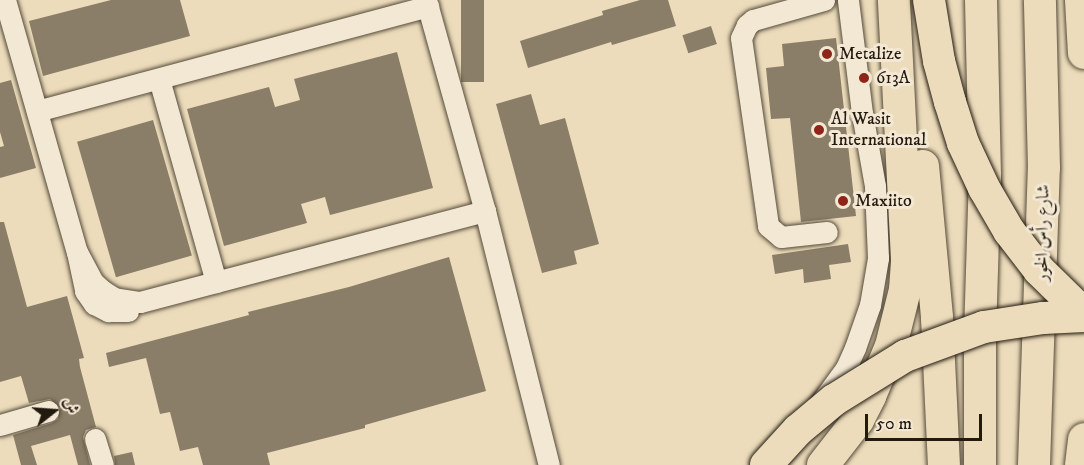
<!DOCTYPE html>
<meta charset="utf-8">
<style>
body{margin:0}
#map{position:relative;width:1084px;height:465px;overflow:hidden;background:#ecdcbb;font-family:"IM FELL DW Pica",Amiri,serif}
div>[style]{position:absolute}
.building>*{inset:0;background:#8b7e68;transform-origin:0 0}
.roads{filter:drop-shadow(0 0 2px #544a3a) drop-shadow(0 0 2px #544a3a)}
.minor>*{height:21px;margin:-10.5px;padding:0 10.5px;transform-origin:10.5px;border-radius:10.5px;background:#f3e8d3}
.highway>*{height:32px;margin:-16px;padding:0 16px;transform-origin:16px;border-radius:16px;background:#ecdcbb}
.bridges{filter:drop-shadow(0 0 2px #22190f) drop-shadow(0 0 2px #22190f)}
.highway-bridge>*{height:32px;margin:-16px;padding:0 16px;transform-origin:16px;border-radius:16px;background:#ecdcbb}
.dots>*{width:16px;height:16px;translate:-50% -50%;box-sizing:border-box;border:3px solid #f3e8d3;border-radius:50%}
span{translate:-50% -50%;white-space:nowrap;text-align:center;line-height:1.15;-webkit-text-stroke:6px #f3e8d3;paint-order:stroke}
.poi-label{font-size:18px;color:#22190f}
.left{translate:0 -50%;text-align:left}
.street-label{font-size:18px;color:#22190f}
.north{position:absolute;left:24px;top:381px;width:60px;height:60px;-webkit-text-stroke:4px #f3e8d3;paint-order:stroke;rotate:73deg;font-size:16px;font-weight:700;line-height:24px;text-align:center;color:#22190f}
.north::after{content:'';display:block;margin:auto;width:21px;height:27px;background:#22190f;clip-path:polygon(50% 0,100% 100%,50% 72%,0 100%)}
.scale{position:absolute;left:865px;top:414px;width:117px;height:27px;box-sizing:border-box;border:3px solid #22190f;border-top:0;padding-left:8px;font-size:18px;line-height:21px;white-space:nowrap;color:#22190f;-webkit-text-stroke:4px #f3e8d3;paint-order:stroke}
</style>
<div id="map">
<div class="building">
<div style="clip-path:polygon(111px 0,180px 0,190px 36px,43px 76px,29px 21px)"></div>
<div style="left:461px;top:0;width:23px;height:82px"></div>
<div style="clip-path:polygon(640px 0,668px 0,676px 26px,612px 45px,611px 42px,528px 68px,520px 41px,603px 15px,602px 11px)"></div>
<div style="left:711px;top:26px;width:19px;height:30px;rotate:72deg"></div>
<div style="clip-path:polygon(836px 38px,856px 216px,801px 222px,790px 118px,771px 119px,766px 68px,784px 66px,782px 44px)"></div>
<div style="clip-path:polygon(397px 52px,433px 188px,330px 215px,325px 197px,301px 204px,307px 223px,224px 246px,187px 109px,269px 87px,275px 107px,300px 100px,294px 79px)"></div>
<div style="clip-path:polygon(11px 80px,36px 168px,0 178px,0 147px,4px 146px,0 132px,0 83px)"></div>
<div style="clip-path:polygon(531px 94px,540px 125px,565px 118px,599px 244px,574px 251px,577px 264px,542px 273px,496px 104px)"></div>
<div style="left:153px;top:120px;width:141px;height:79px;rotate:74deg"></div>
<div style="clip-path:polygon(0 222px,4px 222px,27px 307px,67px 296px,84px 358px,79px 359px,80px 367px,96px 427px,86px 430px,83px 437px,90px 465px,78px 465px,70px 435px,31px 446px,37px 465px,21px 465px,13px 435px,52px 423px,58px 419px,60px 408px,50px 399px,29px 403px,21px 376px,0 382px)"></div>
<div style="clip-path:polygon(848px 244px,851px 262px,829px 265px,831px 279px,804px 283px,803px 269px,775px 274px,772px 255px)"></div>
<div style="clip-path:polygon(449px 257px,486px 391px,365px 425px,365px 428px,267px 453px,270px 465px,203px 465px,198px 447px,180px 451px,170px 412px,160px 414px,146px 358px,109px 367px,106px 353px,249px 315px,248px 312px,349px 287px)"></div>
<div style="clip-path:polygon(132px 452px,135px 465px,115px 465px,114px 456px)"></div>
</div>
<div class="roads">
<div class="minor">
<div style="left:5px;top:0;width:262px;rotate:74.1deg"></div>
<div style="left:77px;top:252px;width:40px;rotate:78deg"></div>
<div style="left:85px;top:291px;width:16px;rotate:55deg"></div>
<div style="left:94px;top:304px;width:16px;rotate:27deg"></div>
<div style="left:108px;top:311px;width:20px"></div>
<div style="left:426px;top:0;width:219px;rotate:74.4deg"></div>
<div style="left:485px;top:211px;width:262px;rotate:75.9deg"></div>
<div style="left:824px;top:0;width:74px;rotate:164.3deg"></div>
<div style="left:753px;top:20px;width:8px;rotate:140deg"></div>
<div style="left:747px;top:25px;width:14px;rotate:115deg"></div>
<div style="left:741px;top:38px;width:190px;rotate:81.8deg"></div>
<div style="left:768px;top:226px;width:17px;rotate:40deg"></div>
<div style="left:781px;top:237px;width:46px;rotate:-6.2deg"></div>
<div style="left:159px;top:79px;width:211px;rotate:74.3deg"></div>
<div style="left:37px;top:111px;width:405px;rotate:-15deg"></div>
<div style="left:77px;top:252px;width:34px;rotate:62deg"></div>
<div style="left:93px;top:282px;width:13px;rotate:42deg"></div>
<div style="left:103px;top:291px;width:13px;rotate:32deg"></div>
<div style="left:114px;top:298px;width:26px;rotate:9deg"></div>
<div style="left:140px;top:302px;width:357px;rotate:-14.8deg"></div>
<div style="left:822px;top:401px;width:41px;rotate:-54deg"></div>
<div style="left:846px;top:368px;width:22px;rotate:-66deg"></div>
<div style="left:855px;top:348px;width:46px;rotate:-70.8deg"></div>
<div style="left:870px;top:305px;width:48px;rotate:-80.3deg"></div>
<div style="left:878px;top:258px;width:72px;rotate:-92.4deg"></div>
<div style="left:875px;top:186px;width:74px;rotate:-100.1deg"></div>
<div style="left:862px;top:113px;width:114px;rotate:-97.1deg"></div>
<div style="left:0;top:425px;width:50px;rotate:-16.3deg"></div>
<div style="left:95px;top:439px;width:27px;rotate:73deg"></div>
</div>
<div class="highway">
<div style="left:1081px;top:0;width:53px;rotate:86.8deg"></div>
<div style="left:923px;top:166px;width:153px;rotate:84.7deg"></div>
<div style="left:937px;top:318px;width:147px;rotate:87.3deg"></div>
<div style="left:823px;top:465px;width:57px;rotate:-52.1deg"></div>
<div style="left:858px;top:420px;width:27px;rotate:-63deg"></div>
<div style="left:870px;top:396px;width:54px;rotate:-67.2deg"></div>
<div style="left:891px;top:346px;width:58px;rotate:-76deg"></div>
<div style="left:905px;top:290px;width:31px;rotate:-86deg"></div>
<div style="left:907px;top:259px;width:259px;rotate:-92.9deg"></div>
<div style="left:980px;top:465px;width:131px;rotate:-90deg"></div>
<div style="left:980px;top:334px;width:158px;rotate:-88.2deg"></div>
<div style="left:985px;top:176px;width:176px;rotate:-91.3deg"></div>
<div style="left:1034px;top:465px;width:297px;rotate:-88.1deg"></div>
<div style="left:1044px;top:168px;width:168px;rotate:-91.4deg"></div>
<div style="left:1081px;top:465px;width:26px;rotate:-83deg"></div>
</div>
</div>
<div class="bridges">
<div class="highway-bridge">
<div style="left:929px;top:0;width:62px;rotate:80.7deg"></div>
<div style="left:939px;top:61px;width:42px;rotate:75deg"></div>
<div style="left:950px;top:102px;width:43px;rotate:72.4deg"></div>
<div style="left:963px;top:143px;width:50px;rotate:65deg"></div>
<div style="left:984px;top:188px;width:50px;rotate:59.8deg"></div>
<div style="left:1009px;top:231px;width:49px;rotate:52.4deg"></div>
<div style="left:1039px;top:270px;width:63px;rotate:44.4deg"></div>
<div style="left:766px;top:465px;width:47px;rotate:-47.6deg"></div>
<div style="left:798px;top:430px;width:47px;rotate:-39.8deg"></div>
<div style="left:834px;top:400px;width:84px;rotate:-31.8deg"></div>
<div style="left:905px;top:356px;width:84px;rotate:-20.2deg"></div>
<div style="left:984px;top:327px;width:60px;rotate:-8.7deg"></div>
<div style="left:1043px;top:318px;width:41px;rotate:-2.8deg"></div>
</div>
</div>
<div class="dots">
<div style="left:827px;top:54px;background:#8f2418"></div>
<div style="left:864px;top:78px;background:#8f2418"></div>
<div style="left:819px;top:130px;background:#8f2418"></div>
<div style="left:843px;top:201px;background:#8f2418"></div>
</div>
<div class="poi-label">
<span class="left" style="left:839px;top:54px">Metalize</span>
<span class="left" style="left:876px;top:78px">613A</span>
<span class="left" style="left:831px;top:130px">Al Wasit<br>International</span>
<span class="left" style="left:855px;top:201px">Maxiito</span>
</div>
<div class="street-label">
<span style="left:1043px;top:233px;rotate:-89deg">شارع رأس الخور</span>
</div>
<div class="north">ش</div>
<div class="scale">50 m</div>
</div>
